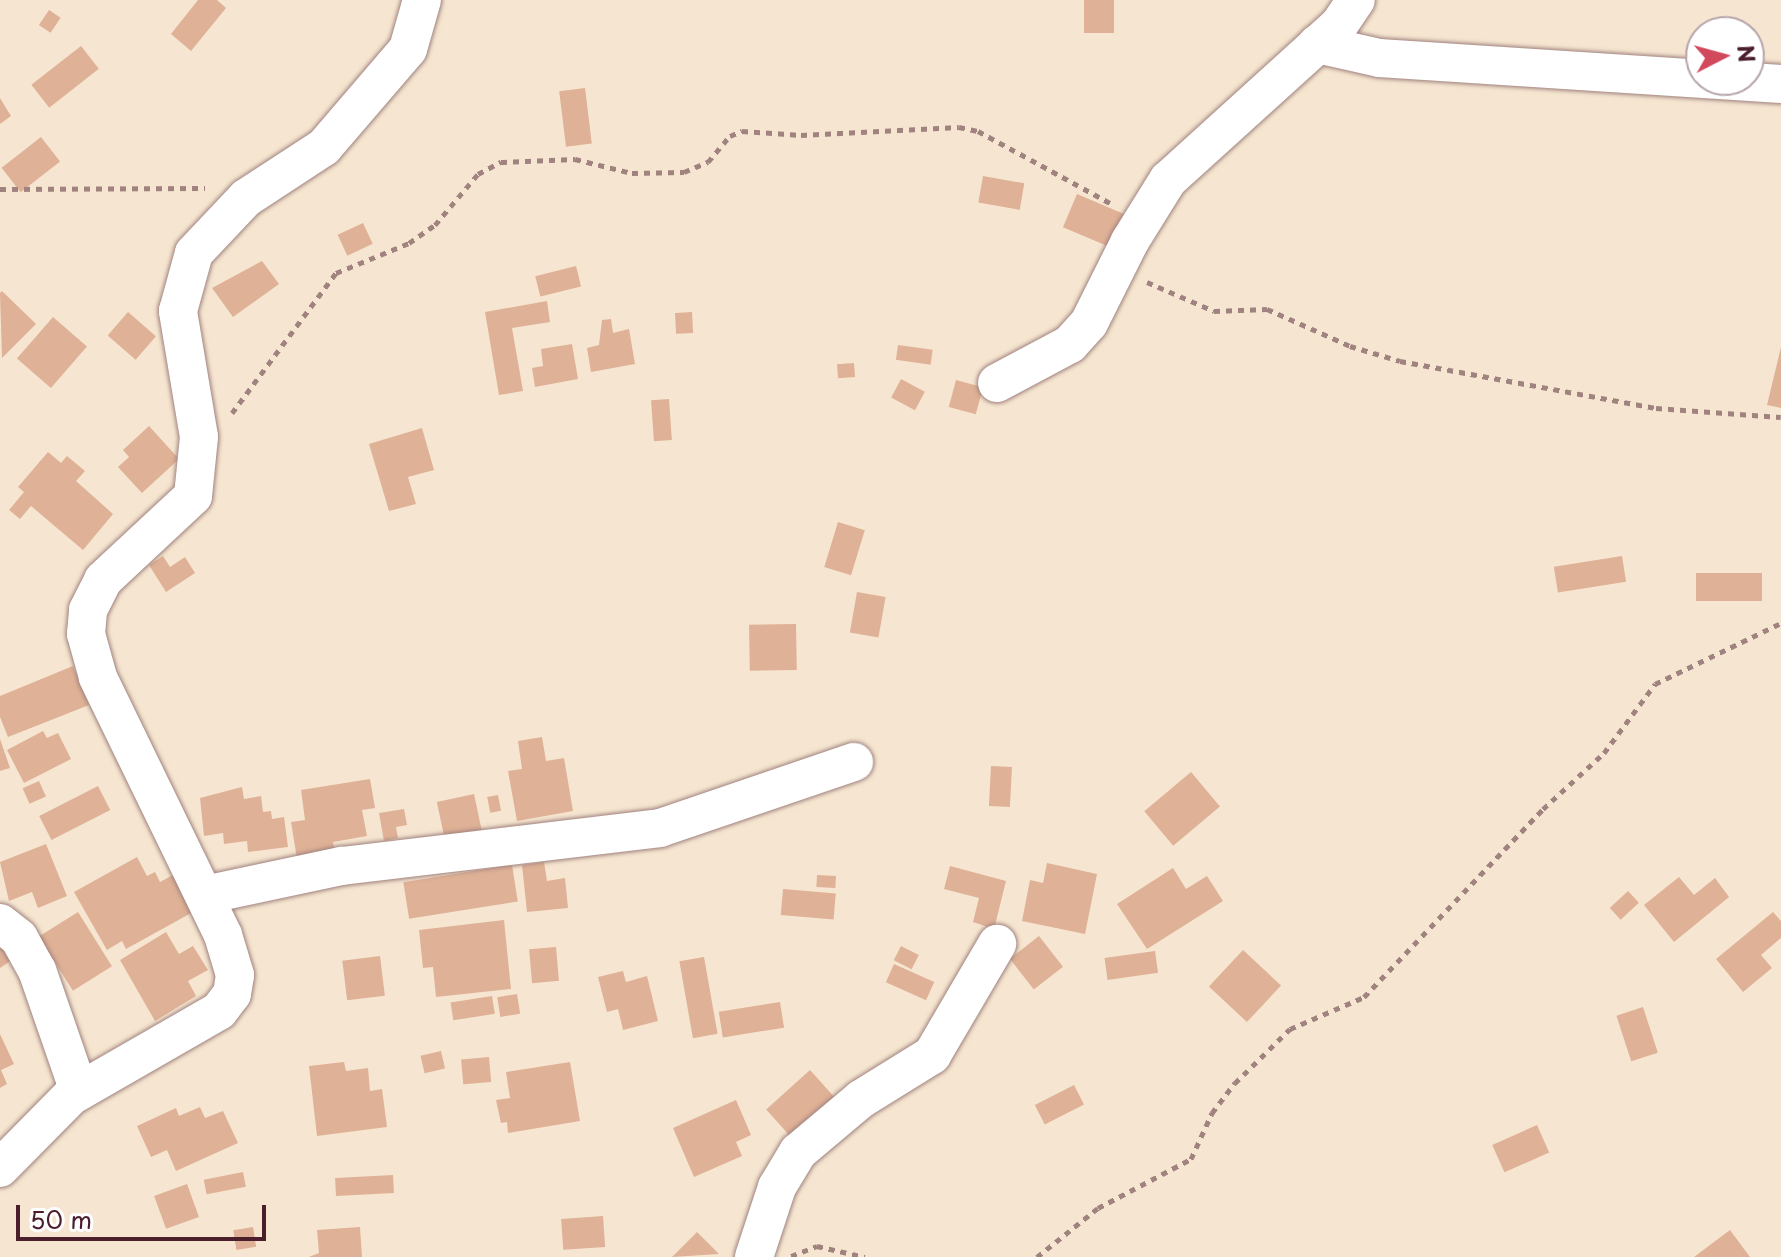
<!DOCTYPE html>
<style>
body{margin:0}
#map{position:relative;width:1781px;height:1257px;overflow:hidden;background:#f6e6d1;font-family:"Playpen Sans",sans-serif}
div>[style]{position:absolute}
.building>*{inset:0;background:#dfb196;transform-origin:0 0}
.path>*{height:5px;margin-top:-2.5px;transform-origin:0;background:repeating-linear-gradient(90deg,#a0827e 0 6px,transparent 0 12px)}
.roads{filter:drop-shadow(0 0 2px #a0827e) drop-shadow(0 0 2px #a0827e)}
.minor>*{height:38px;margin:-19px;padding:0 19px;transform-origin:19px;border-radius:19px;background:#fff}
span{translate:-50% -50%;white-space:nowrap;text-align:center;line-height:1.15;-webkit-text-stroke:6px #fff;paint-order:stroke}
.north{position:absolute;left:1685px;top:16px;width:80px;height:80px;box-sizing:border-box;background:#fff;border:2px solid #b7a5aa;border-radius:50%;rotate:84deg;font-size:22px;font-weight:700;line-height:32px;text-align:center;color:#4a1f2b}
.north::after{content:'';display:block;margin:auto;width:28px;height:36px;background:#d1495b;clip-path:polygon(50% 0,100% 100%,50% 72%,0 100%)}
.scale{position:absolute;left:16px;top:1205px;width:250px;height:36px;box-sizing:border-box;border:4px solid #4a1f2b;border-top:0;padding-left:10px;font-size:24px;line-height:28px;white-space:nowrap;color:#4a1f2b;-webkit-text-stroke:6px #fff;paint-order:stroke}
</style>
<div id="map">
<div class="building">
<div style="clip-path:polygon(198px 0,217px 0,226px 8px,191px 51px,171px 34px)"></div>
<div style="left:1084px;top:0;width:30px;height:33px"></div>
<div style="left:49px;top:10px;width:14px;height:18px;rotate:34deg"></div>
<div style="left:81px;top:46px;width:29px;height:63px;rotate:52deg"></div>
<div style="left:585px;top:88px;width:56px;height:26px;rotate:83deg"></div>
<div style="clip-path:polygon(0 98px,11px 116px,0 124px)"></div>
<div style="left:41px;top:137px;width:31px;height:50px;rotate:52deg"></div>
<div style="left:983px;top:176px;width:42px;height:27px;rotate:10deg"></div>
<div style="left:1077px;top:194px;width:58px;height:36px;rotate:23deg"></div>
<div style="left:363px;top:223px;width:23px;height:28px;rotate:65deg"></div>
<div style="clip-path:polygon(262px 261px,279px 284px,233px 317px,212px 288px)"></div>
<div style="left:576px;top:266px;width:21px;height:42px;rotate:76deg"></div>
<div style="clip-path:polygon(2px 291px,36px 324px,2px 358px,0 293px)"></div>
<div style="clip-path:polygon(547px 301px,550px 322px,512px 328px,523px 391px,499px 395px,485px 312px)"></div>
<div style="left:128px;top:312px;width:37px;height:31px;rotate:41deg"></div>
<div style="left:692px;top:312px;width:21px;height:17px;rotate:87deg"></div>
<div style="left:53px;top:317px;width:45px;height:55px;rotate:41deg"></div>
<div style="clip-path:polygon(611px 319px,613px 333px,629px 329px,635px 364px,591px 372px,587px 348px,599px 345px,602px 320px)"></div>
<div style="clip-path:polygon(572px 344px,578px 379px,535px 387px,532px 368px,543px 366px,541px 349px)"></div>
<div style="left:898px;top:345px;width:35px;height:15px;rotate:8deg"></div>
<div style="clip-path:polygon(1781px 347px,1781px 408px,1767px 405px)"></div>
<div style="left:854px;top:363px;width:14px;height:17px;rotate:86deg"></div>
<div style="left:901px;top:379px;width:27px;height:21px;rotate:28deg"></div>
<div style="left:956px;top:380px;width:28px;height:28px;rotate:15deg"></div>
<div style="left:669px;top:399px;width:41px;height:18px;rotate:86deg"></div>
<div style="clip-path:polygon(149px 426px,179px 459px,142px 493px,118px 467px,129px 457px,123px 450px)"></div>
<div style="clip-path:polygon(422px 428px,434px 470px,408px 477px,416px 504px,389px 511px,369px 444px)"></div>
<div style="clip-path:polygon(48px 452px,61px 463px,67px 456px,85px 471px,76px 481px,113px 514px,83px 550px,31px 506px,20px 519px,9px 510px,24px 492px,18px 487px)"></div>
<div style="left:838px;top:522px;width:28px;height:47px;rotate:17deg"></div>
<div style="clip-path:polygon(163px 556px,170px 567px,185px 557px,195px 573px,166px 592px,149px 565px)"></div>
<div style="left:1622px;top:556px;width:26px;height:69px;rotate:81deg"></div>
<div style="left:1762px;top:573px;width:28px;height:66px;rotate:90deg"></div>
<div style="left:857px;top:592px;width:29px;height:41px;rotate:10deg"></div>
<div style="left:796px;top:624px;width:46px;height:47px;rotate:89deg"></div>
<div style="clip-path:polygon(73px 666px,89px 705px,8px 737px,0 717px,0 696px)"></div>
<div style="clip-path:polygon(43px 731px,47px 738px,58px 733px,71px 759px,24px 783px,7px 750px)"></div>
<div style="clip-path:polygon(542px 737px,546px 761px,564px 758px,573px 811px,517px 821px,508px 771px,522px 769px,518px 741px)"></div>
<div style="clip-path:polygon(0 739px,10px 768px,0 771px)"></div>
<div style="left:991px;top:766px;width:21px;height:40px;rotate:3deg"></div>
<div style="left:1191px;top:772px;width:45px;height:61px;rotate:50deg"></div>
<div style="clip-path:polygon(370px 779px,375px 808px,362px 810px,367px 836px,333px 842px,335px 853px,297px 859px,291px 822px,305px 820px,301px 790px)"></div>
<div style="left:39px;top:781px;width:17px;height:18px;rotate:66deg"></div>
<div style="left:98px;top:786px;width:27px;height:66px;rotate:63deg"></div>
<div style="clip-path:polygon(242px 787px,244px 799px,261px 796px,263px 812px,271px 811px,272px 819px,284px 817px,288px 847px,248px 852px,247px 841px,224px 844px,223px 833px,204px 836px,200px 798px)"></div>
<div style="left:474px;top:794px;width:44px;height:38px;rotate:78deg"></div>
<div style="left:498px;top:795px;width:16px;height:11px;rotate:79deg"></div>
<div style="clip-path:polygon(404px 809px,407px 825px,396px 827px,398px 838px,384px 841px,379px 813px)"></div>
<div style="clip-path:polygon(46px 844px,67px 896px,38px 908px,32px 892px,9px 901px,0 862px)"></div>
<div style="clip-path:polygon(137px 857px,147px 876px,155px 872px,160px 882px,173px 875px,193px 912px,126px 949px,122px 941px,107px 950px,74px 892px)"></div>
<div style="clip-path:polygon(544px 862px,547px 881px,565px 878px,568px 908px,527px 912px,522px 865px)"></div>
<div style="clip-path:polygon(1047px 863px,1097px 874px,1085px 934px,1022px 921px,1030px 880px,1043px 883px)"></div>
<div style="left:512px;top:865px;width:37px;height:110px;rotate:81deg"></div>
<div style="clip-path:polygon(950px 866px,1006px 881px,994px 929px,973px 922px,979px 898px,944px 889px)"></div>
<div style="clip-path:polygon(1173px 868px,1186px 889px,1207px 876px,1223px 901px,1147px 949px,1117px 904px)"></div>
<div style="left:817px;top:875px;width:19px;height:12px;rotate:3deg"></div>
<div style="clip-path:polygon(1679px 877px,1694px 895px,1715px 878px,1729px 897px,1674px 942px,1644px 905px)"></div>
<div style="left:783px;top:889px;width:53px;height:26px;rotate:5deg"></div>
<div style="left:1628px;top:891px;width:16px;height:25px;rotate:47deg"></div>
<div style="left:78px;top:912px;width:64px;height:46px;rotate:58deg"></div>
<div style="clip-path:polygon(1773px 912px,1781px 921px,1781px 938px,1761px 955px,1772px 968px,1743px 992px,1716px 959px)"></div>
<div style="clip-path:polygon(504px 920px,511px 989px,436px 997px,433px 967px,423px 968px,419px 930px)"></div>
<div style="clip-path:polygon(166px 932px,179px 954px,193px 946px,208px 970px,188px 981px,196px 996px,155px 1021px,120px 960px)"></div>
<div style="left:1039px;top:936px;width:39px;height:37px;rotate:52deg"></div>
<div style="clip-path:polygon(0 942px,12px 960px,0 968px)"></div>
<div style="left:901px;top:946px;width:20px;height:16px;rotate:27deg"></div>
<div style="left:556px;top:947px;width:34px;height:27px;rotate:85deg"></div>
<div style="left:1243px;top:950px;width:52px;height:50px;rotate:43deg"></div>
<div style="left:1155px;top:951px;width:22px;height:51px;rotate:82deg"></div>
<div style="left:380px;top:956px;width:40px;height:38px;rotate:83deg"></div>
<div style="left:704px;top:957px;width:78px;height:25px;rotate:80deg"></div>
<div style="left:894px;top:964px;width:44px;height:20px;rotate:24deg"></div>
<div style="clip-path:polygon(623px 971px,626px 982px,647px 976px,658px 1021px,623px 1030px,618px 1009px,607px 1012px,598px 977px)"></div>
<div style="left:517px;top:994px;width:20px;height:20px;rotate:81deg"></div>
<div style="left:492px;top:996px;width:18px;height:42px;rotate:81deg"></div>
<div style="left:780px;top:1002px;width:26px;height:62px;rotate:81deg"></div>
<div style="left:1643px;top:1007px;width:48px;height:28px;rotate:72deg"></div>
<div style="clip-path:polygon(0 1034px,14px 1064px,1px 1070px,7px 1084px,0 1088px)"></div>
<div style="left:441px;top:1051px;width:18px;height:21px;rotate:77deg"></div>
<div style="left:489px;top:1057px;width:25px;height:28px;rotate:85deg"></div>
<div style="clip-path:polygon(344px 1062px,346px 1071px,368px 1068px,370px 1091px,382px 1089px,387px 1127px,317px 1136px,309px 1066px)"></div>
<div style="clip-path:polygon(570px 1062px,580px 1121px,508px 1133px,507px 1122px,501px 1123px,496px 1100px,510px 1098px,506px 1072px)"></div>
<div style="left:810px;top:1070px;width:46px;height:59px;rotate:48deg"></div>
<div style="left:1074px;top:1085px;width:22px;height:44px;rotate:63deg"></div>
<div style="clip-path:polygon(736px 1100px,751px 1135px,736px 1142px,742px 1156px,694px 1177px,673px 1128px)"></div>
<div style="clip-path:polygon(200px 1107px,205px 1118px,223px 1111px,238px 1143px,176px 1171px,167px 1150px,151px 1157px,137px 1126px,176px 1108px,179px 1116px)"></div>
<div style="left:1537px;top:1125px;width:30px;height:49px;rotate:66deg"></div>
<div style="left:243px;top:1172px;width:15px;height:40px;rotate:79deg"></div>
<div style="left:393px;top:1175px;width:18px;height:58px;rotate:87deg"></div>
<div style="left:187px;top:1184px;width:35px;height:35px;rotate:70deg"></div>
<div style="left:603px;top:1216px;width:31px;height:42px;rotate:86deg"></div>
<div style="left:253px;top:1227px;width:20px;height:20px;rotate:81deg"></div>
<div style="clip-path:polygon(360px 1227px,362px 1257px,309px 1257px,319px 1253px,317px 1230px)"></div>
<div style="clip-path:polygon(1730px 1230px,1750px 1257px,1694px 1257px)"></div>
<div style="clip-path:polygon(697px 1232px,719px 1254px,672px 1257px)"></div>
</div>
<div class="path">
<div style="left:0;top:189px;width:205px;rotate:-0.3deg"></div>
<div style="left:1147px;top:282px;width:73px;rotate:23.4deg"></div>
<div style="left:1214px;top:311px;width:53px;rotate:-2.2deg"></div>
<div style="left:1267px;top:309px;width:91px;rotate:24deg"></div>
<div style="left:1350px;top:346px;width:52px;rotate:16.7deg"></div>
<div style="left:1400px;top:361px;width:260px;rotate:10.4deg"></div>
<div style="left:1656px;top:408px;width:125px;rotate:4.1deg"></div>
<div style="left:232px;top:413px;width:174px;rotate:-53.4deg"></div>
<div style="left:336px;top:273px;width:79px;rotate:-22.3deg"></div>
<div style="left:409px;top:243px;width:32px;rotate:-35deg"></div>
<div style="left:435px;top:225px;width:67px;rotate:-49.9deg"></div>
<div style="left:478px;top:174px;width:26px;rotate:-28deg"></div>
<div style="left:501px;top:162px;width:74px;rotate:-2.3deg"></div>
<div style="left:575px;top:159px;width:59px;rotate:13.8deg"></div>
<div style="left:632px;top:173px;width:52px;rotate:-1.1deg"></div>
<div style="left:684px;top:172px;width:26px;rotate:-23deg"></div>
<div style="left:708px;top:162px;width:34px;rotate:-50deg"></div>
<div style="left:730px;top:136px;width:13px;rotate:-23deg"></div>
<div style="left:742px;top:131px;width:59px;rotate:3.9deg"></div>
<div style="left:801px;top:135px;width:158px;rotate:-2.9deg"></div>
<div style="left:959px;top:127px;width:19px;rotate:12deg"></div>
<div style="left:978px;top:131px;width:155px;rotate:28.6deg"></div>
<div style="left:791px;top:1256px;width:28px;rotate:-21deg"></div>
<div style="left:817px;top:1246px;width:49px;rotate:12.9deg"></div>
<div style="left:1037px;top:1257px;width:78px;rotate:-38.8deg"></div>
<div style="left:1098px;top:1208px;width:105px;rotate:-27.8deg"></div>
<div style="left:1191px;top:1159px;width:51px;rotate:-65.5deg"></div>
<div style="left:1212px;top:1113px;width:38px;rotate:-53deg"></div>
<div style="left:1235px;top:1083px;width:77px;rotate:-44.5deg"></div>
<div style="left:1290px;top:1029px;width:81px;rotate:-23.4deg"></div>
<div style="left:1364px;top:997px;width:260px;rotate:-46.4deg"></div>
<div style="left:1543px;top:809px;width:83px;rotate:-42.6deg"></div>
<div style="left:1604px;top:753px;width:86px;rotate:-53.5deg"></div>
<div style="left:1655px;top:684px;width:140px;rotate:-25.8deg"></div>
</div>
<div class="roads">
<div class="minor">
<div style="left:1317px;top:44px;width:64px;rotate:12.7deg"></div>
<div style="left:1379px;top:58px;width:403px;rotate:3.7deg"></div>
<div style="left:997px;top:383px;width:83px;rotate:-28.1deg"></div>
<div style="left:1070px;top:344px;width:28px;rotate:-48deg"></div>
<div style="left:1089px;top:323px;width:92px;rotate:-63.4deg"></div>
<div style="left:1130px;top:241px;width:72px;rotate:-58.1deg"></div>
<div style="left:1168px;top:180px;width:231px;rotate:-42.2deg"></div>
<div style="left:1339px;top:25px;width:30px;rotate:-56deg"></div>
<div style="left:205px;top:895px;width:140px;rotate:-12deg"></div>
<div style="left:342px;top:866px;width:320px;rotate:-6.8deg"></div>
<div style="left:660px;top:828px;width:205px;rotate:-18.8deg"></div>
<div style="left:0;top:923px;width:24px;rotate:38deg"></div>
<div style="left:19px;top:938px;width:37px;rotate:61deg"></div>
<div style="left:37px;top:970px;width:128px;rotate:70.9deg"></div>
<div style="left:0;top:1168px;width:101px;rotate:-45.4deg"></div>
<div style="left:71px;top:1096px;width:171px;rotate:-29.9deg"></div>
<div style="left:219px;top:1011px;width:21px;rotate:-53deg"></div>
<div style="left:232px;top:994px;width:19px;rotate:-81deg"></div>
<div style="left:235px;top:975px;width:42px;rotate:-106.7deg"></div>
<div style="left:223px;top:935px;width:287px;rotate:-115.9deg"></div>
<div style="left:98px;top:677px;width:45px;rotate:-105.6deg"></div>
<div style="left:86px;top:634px;width:24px;rotate:-85deg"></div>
<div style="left:88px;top:610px;width:34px;rotate:-63deg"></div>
<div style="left:103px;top:580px;width:123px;rotate:-43deg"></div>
<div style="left:193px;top:496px;width:59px;rotate:-84.2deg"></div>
<div style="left:199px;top:437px;width:128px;rotate:-99.5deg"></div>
<div style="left:178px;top:311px;width:60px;rotate:-74.6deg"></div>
<div style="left:194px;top:253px;width:76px;rotate:-46.6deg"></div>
<div style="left:246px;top:198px;width:93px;rotate:-33.2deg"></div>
<div style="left:324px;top:147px;width:129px;rotate:-49.4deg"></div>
<div style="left:408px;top:49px;width:51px;rotate:-74.1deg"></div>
<div style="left:754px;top:1257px;width:74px;rotate:-71.8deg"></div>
<div style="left:777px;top:1187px;width:41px;rotate:-59deg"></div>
<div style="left:798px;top:1152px;width:82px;rotate:-40.1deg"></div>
<div style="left:861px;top:1099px;width:84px;rotate:-31.8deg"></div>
<div style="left:932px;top:1055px;width:129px;rotate:-59.6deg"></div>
</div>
</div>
<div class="north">N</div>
<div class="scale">50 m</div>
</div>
